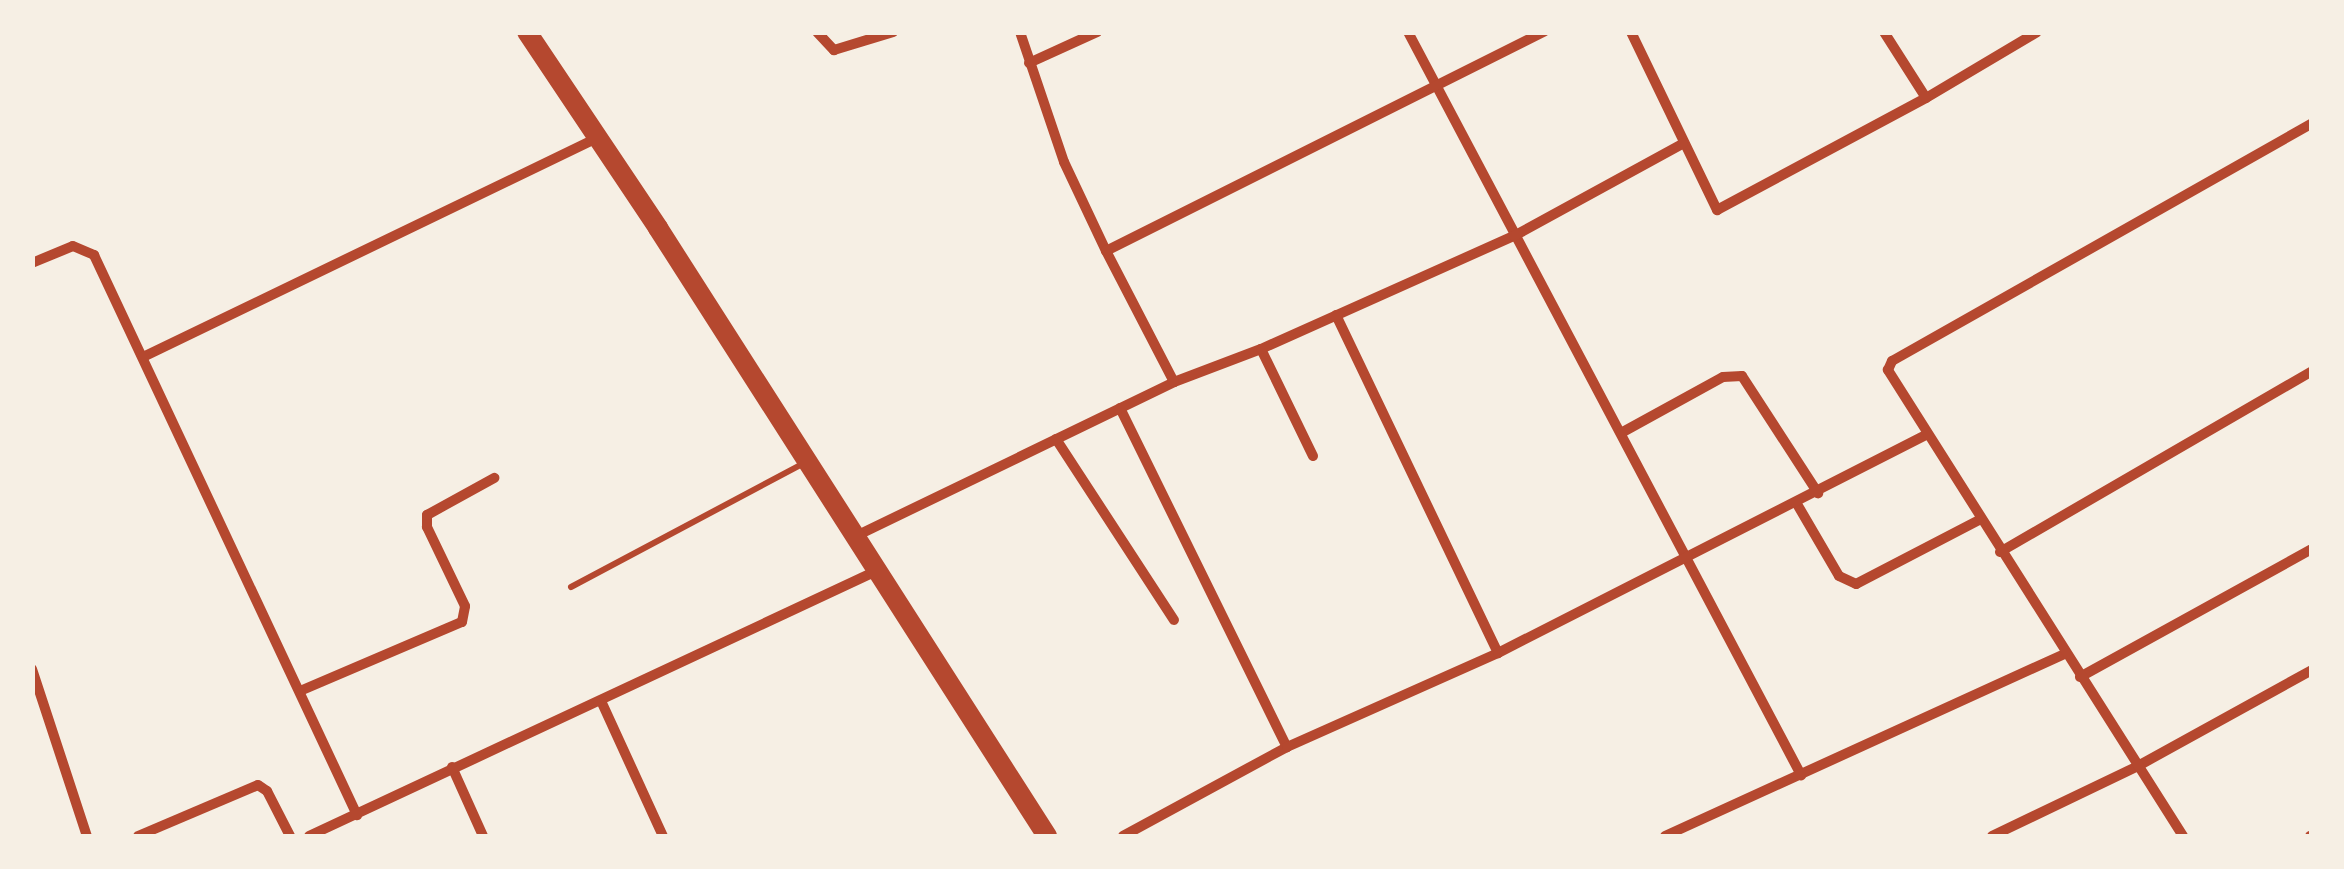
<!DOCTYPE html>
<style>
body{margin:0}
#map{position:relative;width:2344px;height:869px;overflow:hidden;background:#f6efe4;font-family:Figtree,sans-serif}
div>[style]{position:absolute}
.service>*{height:6px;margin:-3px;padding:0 3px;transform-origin:3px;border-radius:3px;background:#b5482f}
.minor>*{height:10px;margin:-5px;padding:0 5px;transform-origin:5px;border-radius:5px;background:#b5482f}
.secondary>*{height:20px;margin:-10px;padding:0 10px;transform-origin:10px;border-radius:10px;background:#b5482f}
span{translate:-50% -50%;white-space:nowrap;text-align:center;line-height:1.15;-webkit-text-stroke:9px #f6efe4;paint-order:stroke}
.frame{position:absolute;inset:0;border:35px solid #f6efe4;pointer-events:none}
</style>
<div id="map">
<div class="service">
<div style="left:571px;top:587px;width:266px;rotate:-28deg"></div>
</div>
<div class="minor">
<div style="left:817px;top:32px;width:25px;rotate:47deg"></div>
<div style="left:834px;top:50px;width:62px;rotate:-17deg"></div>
<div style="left:1020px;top:32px;width:137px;rotate:71.3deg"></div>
<div style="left:1064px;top:162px;width:98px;rotate:64.7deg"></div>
<div style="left:1408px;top:32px;width:841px;rotate:62.12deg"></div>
<div style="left:1631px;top:32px;width:198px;rotate:64.2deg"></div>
<div style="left:1717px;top:210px;width:237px;rotate:-28.2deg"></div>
<div style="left:1926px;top:98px;width:129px;rotate:-30.7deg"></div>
<div style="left:1884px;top:32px;width:78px;rotate:57.5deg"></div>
<div style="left:1029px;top:63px;width:75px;rotate:-24.5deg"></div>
<div style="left:32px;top:263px;width:44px;rotate:-22.5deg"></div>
<div style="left:73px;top:246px;width:23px;rotate:23deg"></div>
<div style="left:94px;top:255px;width:619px;rotate:64.84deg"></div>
<div style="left:1336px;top:315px;width:375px;rotate:64.4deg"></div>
<div style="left:1261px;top:349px;width:119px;rotate:64.1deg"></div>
<div style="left:143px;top:357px;width:504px;rotate:-25.75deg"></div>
<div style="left:1174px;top:382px;width:93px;rotate:-20.8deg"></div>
<div style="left:1261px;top:349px;width:277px;rotate:-24.1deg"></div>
<div style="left:1514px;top:236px;width:192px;rotate:-28.7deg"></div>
<div style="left:1120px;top:408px;width:378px;rotate:63.8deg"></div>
<div style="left:1621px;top:433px;width:116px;rotate:-28.8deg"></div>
<div style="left:1723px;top:377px;width:19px;rotate:-3deg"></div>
<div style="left:1742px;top:376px;width:140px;rotate:57deg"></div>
<div style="left:1056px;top:439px;width:216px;rotate:56.9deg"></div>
<div style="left:1797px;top:504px;width:83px;rotate:59.7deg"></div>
<div style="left:1839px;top:576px;width:19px;rotate:25deg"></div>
<div style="left:1856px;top:584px;width:139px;rotate:-27.5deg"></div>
<div style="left:856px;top:536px;width:353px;rotate:-25.8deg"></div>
<div style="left:1174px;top:382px;width:148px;rotate:-117.4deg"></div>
<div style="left:1106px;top:251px;width:490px;rotate:-26.6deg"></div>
<div style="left:2000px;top:552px;width:361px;rotate:-30.1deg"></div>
<div style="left:32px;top:669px;width:176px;rotate:71.8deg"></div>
<div style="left:2080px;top:677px;width:265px;rotate:-28.9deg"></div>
<div style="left:300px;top:691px;width:176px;rotate:-23.1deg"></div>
<div style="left:462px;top:622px;width:16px;rotate:-79deg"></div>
<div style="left:465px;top:606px;width:88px;rotate:-115.7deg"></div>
<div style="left:427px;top:527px;width:12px;rotate:-90deg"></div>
<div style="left:427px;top:515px;width:77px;rotate:-28.9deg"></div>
<div style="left:602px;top:703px;width:146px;rotate:65.4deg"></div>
<div style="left:452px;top:767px;width:76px;rotate:65.8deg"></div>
<div style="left:138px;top:836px;width:130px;rotate:-23deg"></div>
<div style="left:258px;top:785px;width:11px;rotate:34deg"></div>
<div style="left:267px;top:791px;width:51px;rotate:62.9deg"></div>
<div style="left:309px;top:836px;width:624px;rotate:-25.04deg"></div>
<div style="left:1123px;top:836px;width:187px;rotate:-28.5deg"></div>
<div style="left:1287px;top:747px;width:231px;rotate:-24deg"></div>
<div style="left:1498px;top:653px;width:479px;rotate:-27deg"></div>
<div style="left:1665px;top:836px;width:439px;rotate:-24.5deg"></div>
<div style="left:1992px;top:836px;width:162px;rotate:-25.6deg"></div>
<div style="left:2138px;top:766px;width:199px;rotate:-28.9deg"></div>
<div style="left:2183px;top:836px;width:552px;rotate:-122.34deg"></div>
<div style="left:1888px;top:370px;width:10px;rotate:-66deg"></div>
<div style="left:1892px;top:361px;width:483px;rotate:-29.5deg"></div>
<div style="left:2310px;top:836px;width:2px"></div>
</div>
<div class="secondary">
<div style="left:527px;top:32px;width:236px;rotate:56.2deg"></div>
<div style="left:658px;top:228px;width:722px;rotate:57.39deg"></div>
</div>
<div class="frame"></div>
</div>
